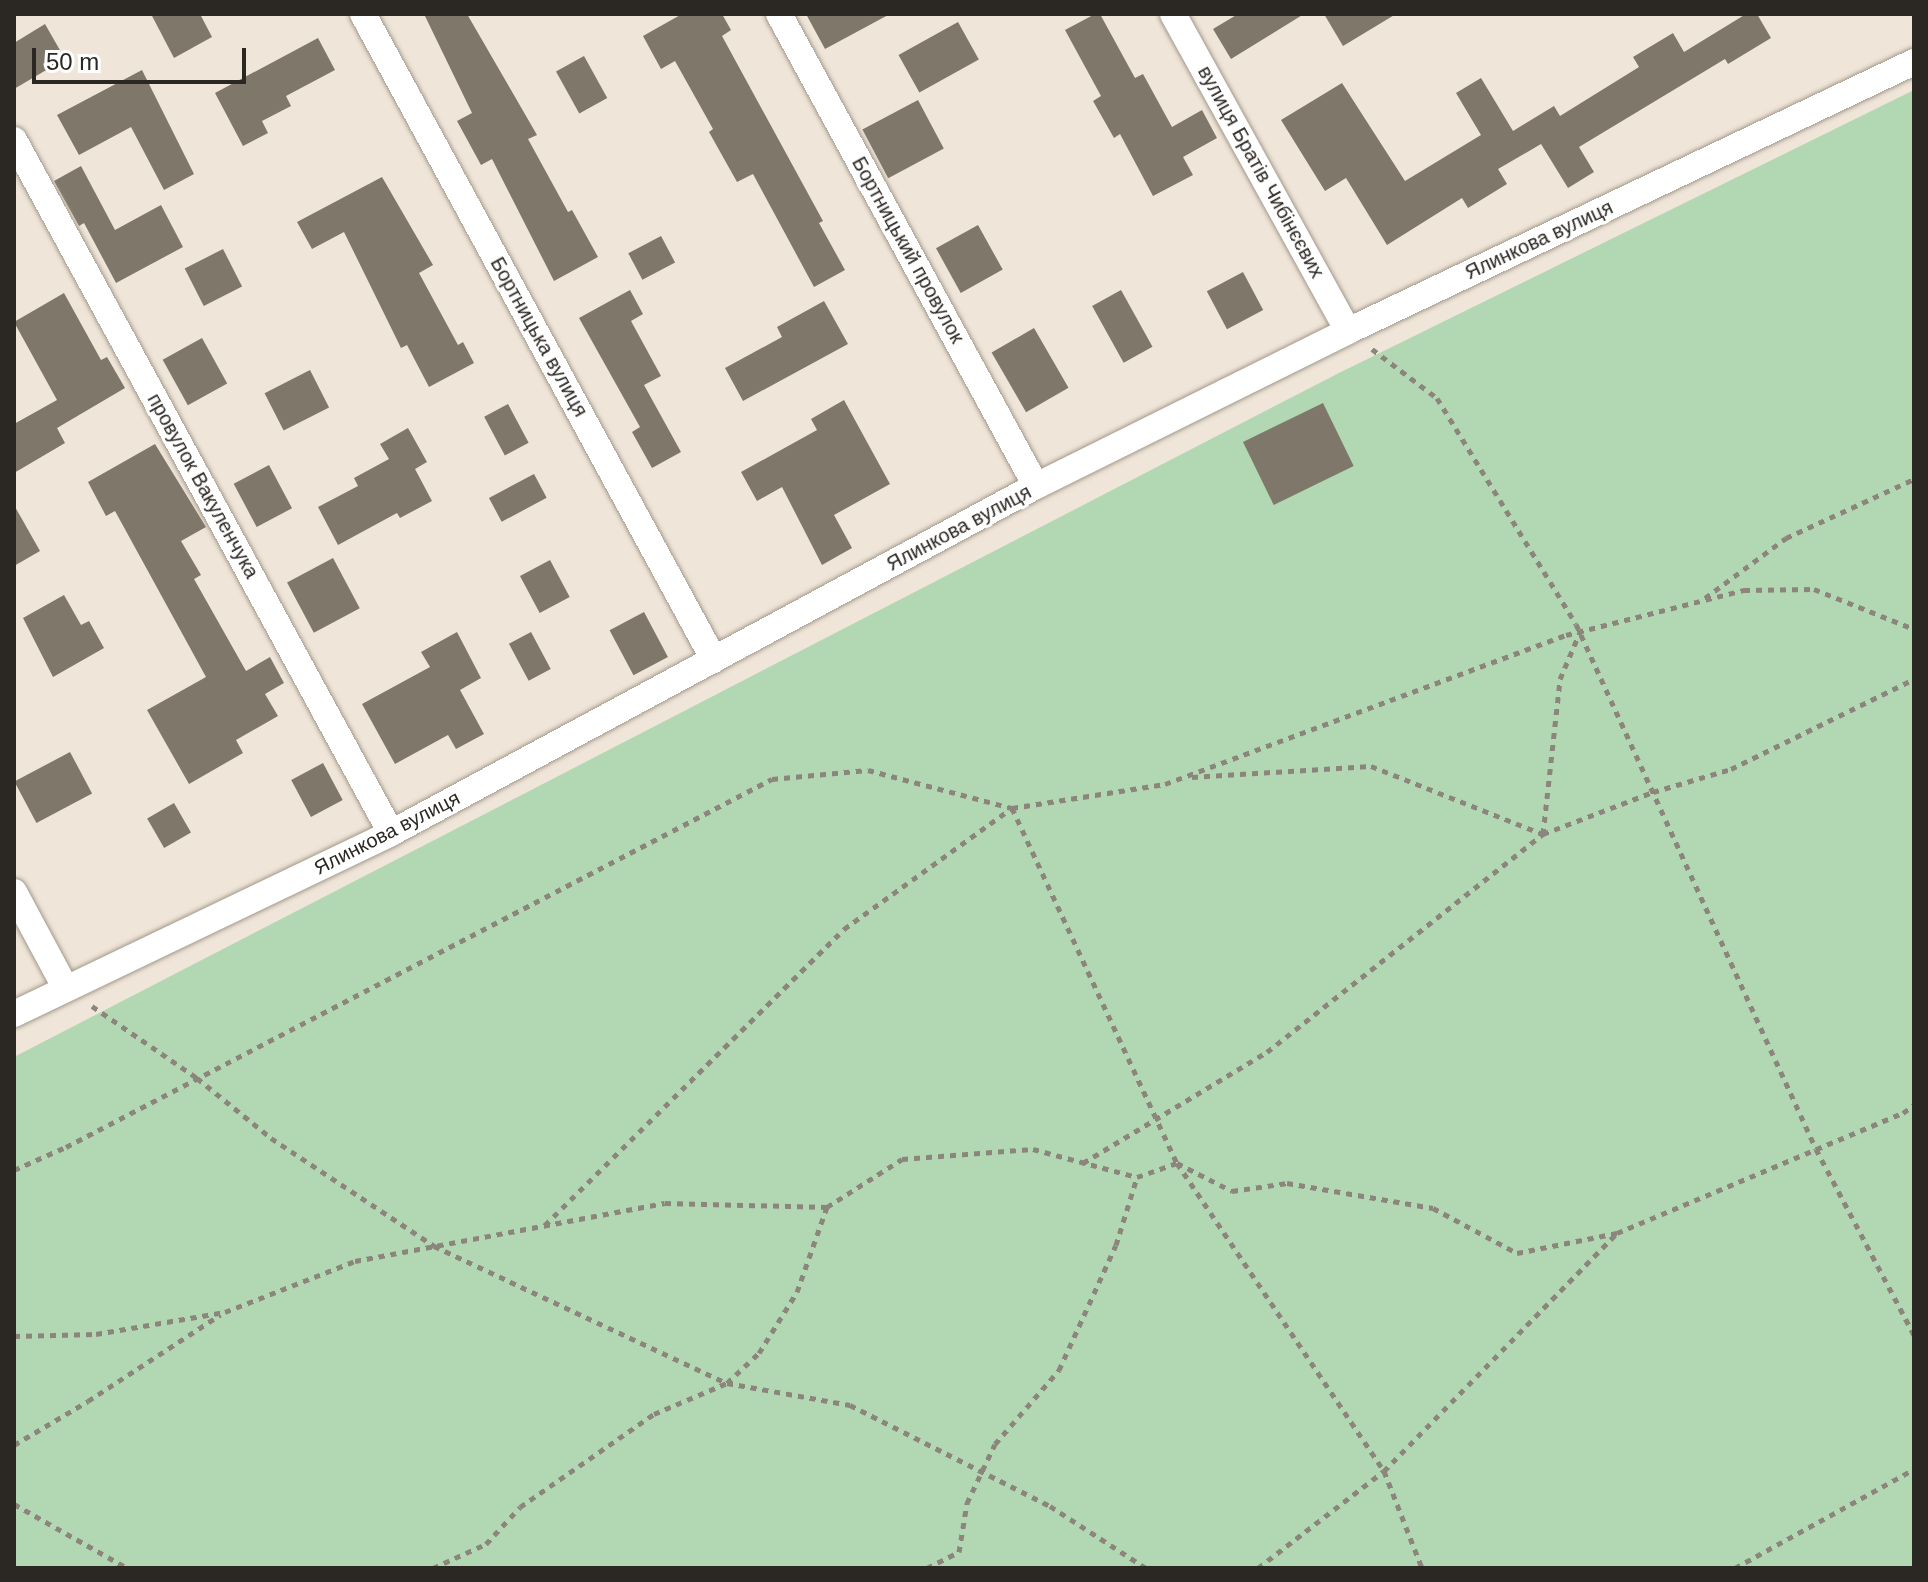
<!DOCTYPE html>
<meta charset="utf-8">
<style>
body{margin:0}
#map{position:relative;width:1928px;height:1582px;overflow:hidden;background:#efe5d8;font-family:Helvetica,sans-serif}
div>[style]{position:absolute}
.green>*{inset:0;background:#b2d7b3}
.building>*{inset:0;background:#80776b;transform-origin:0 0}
.path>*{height:5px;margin-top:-2.5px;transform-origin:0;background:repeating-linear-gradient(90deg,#8c857c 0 6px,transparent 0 12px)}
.roads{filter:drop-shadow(0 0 2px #a1988b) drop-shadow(0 0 2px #a1988b)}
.minor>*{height:26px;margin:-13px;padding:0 13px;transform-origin:13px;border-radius:13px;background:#fff}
span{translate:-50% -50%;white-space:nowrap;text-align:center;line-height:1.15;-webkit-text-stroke:6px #fff;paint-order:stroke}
.street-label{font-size:20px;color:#2b2823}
.frame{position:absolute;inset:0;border:16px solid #2b2823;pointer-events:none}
.scale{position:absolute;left:32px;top:48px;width:214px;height:36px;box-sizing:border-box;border:4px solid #2b2823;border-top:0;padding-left:10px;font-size:24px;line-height:28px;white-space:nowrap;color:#2b2823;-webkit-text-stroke:6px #fff;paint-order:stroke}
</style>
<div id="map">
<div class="green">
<div style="clip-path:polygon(1914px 90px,1914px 1568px,14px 1568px,14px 1057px,1339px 373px)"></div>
</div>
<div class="building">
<div style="clip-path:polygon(151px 14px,200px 14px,212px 37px,174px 58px)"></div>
<div style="clip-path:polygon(424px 14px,467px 14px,537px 135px,528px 139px,568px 212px,572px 210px,598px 257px,554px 281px,492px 159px,481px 165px,457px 121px,472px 113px)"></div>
<div style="clip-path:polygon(682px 14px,722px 14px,731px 30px,722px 36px,823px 221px,819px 223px,845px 270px,814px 287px,753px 174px,737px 182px,709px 132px,713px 129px,675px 61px,661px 69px,643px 36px)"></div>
<div style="clip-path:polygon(806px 14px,890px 14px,825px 49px)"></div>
<div style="clip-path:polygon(1095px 14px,1100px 14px,1135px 78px,1143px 74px,1172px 127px,1202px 110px,1217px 138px,1183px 157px,1193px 175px,1153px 196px,1120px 134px,1114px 138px,1093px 101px,1101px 96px,1065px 30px)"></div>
<div style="clip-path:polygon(1238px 14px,1304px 14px,1231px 59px,1213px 29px)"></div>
<div style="clip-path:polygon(1324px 14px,1396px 14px,1343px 46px)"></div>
<div style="clip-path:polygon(1746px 14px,1757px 14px,1771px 38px,1728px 64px,1725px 59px,1579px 147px,1594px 172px,1568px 188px,1541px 144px,1498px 169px,1507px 184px,1468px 208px,1462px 198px,1387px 245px,1346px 178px,1325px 191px,1281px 120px,1342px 83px,1405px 181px,1481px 135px,1456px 93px,1481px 78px,1513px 131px,1554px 106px,1560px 116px,1639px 67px,1633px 57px,1673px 33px,1684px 52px)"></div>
<div style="left:958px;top:22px;width:43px;height:68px;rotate:61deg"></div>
<div style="clip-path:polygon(45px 24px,65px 59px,14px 89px,14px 43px)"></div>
<div style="clip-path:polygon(318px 38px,335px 70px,286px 96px,291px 106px,262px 121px,268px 133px,243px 146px,215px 93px)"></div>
<div style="left:584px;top:56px;width:48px;height:32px;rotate:61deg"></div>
<div style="clip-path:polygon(142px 70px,194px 174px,164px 190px,131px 127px,79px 155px,57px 115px)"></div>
<div style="left:918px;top:100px;width:55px;height:63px;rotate:62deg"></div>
<div style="clip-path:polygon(81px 166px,115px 230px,161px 205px,183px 247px,116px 283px,84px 223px,79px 226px,54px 181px)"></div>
<div style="clip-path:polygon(382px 177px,433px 265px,419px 273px,458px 345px,463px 342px,474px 363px,429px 387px,407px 345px,401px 348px,344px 232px,312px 249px,297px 222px)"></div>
<div style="left:978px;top:225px;width:51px;height:48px;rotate:61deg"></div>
<div style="left:661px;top:236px;width:30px;height:37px;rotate:62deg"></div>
<div style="left:223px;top:249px;width:42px;height:43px;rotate:63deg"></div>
<div style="left:1243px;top:272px;width:43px;height:41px;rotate:62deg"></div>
<div style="clip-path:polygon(630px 290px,643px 314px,631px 321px,661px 376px,644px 385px,681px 452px,652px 468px,632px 432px,640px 427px,579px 318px)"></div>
<div style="left:1121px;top:290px;width:65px;height:33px;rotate:61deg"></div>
<div style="clip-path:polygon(64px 293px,101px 360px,107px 357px,125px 388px,57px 428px,65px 443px,14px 473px,14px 424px,57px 400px,14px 322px)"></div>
<div style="clip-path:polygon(824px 301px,848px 344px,743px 401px,725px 368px,782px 337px,777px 327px)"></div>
<div style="left:1034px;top:328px;width:69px;height:49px;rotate:60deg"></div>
<div style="left:202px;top:338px;width:52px;height:45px;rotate:61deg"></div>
<div style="left:310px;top:370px;width:42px;height:51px;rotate:63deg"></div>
<div style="clip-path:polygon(844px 400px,890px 484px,834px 515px,852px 548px,822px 565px,782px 487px,757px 501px,741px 472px,817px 430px,811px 419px)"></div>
<div style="left:1323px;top:403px;width:70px;height:89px;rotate:64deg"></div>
<div style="left:508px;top:404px;width:44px;height:27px;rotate:62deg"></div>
<div style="clip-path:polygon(408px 428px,427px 462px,415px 469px,432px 501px,400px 518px,397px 513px,338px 545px,318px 507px,358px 486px,354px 478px,389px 459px,380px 444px)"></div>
<div style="clip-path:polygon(155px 444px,206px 527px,181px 541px,201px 575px,194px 579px,246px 671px,270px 657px,284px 683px,265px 694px,278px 716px,236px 740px,243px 753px,189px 784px,147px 710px,206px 677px,115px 511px,106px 516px,88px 482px)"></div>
<div style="left:269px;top:465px;width:49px;height:40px;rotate:62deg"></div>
<div style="left:534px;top:474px;width:27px;height:51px;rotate:62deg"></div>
<div style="clip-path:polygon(14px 505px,40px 551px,14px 566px)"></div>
<div style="left:333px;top:558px;width:57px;height:52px;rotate:62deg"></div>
<div style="left:550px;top:560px;width:42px;height:34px;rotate:62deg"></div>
<div style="clip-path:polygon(64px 595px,81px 625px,89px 621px,104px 648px,53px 677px,23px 618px)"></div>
<div style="left:644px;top:612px;width:51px;height:39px;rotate:62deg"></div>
<div style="clip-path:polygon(457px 632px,481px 678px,460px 690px,484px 734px,456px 749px,448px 735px,395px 764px,362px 704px,430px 667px,421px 652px)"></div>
<div style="left:531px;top:632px;width:42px;height:25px;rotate:62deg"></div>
<div style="left:70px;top:752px;width:47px;height:63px;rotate:62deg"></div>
<div style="left:323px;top:763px;width:42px;height:36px;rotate:62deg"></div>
<div style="left:174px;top:803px;width:34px;height:31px;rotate:60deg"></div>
</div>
<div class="path">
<div style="left:1372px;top:349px;width:81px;rotate:37deg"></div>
<div style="left:1437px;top:398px;width:265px;rotate:58.4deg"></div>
<div style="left:1576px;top:624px;width:577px;rotate:65.43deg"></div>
<div style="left:1816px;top:1149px;width:210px;rotate:62.2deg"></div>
<div style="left:1705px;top:598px;width:101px;rotate:-36.5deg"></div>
<div style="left:1786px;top:538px;width:141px;rotate:-24.7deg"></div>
<div style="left:1192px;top:777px;width:179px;rotate:-3.5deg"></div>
<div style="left:1371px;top:766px;width:185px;rotate:21.6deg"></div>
<div style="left:1543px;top:834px;width:156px;rotate:-83.7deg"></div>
<div style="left:1560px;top:679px;width:51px;rotate:-66.9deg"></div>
<div style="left:92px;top:1006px;width:127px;rotate:34.4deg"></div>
<div style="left:197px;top:1078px;width:95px;rotate:39deg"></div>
<div style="left:271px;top:1138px;width:196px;rotate:33.5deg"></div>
<div style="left:434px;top:1246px;width:323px;rotate:25.1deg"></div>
<div style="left:727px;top:1383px;width:125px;rotate:10.1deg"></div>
<div style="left:850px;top:1405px;width:224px;rotate:26.8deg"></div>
<div style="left:1050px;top:1506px;width:114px;rotate:32.9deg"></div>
<div style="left:1083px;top:1163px;width:215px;rotate:-31.1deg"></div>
<div style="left:1267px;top:1052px;width:352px;rotate:-38.3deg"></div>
<div style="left:1543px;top:834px;width:118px;rotate:-20.9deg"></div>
<div style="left:1653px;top:792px;width:81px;rotate:-16.4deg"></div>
<div style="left:1731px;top:769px;width:204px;rotate:-26.2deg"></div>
<div style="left:14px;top:1170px;width:57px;rotate:-23.9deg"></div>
<div style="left:66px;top:1147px;width:796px;rotate:-27.53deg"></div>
<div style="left:772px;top:779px;width:96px;rotate:-5.4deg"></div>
<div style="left:868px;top:770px;width:149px;rotate:14.8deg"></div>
<div style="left:1012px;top:808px;width:155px;rotate:-8.9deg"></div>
<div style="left:1165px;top:784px;width:428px;rotate:-20.4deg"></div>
<div style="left:1566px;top:635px;width:184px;rotate:-14.2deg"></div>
<div style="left:1744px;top:590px;width:70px;rotate:-0.8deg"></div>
<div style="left:1814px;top:589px;width:108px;rotate:21.8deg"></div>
<div style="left:545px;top:1225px;width:421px;rotate:-44.7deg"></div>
<div style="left:844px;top:929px;width:207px;rotate:-35.8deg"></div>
<div style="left:1012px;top:808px;width:391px;rotate:65.1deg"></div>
<div style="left:1177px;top:1163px;width:371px;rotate:56.1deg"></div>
<div style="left:1384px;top:1471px;width:104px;rotate:68.6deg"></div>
<div style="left:14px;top:1336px;width:82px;rotate:-1.4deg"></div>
<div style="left:96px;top:1334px;width:131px;rotate:-9.7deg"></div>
<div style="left:225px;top:1312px;width:140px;rotate:-21.4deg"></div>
<div style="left:355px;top:1261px;width:315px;rotate:-10.6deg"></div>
<div style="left:665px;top:1203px;width:162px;rotate:1.4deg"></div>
<div style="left:827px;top:1207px;width:89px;rotate:-32.6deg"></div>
<div style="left:902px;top:1159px;width:131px;rotate:-4.4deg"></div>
<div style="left:1033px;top:1149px;width:108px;rotate:15.1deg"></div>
<div style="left:14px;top:1445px;width:86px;rotate:-30.7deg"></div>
<div style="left:88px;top:1401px;width:158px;rotate:-33.1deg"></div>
<div style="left:14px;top:1504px;width:130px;rotate:29.5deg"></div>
<div style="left:433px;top:1568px;width:58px;rotate:-24.4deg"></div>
<div style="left:486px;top:1544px;width:50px;rotate:-47.4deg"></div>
<div style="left:520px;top:1507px;width:163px;rotate:-34.8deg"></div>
<div style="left:654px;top:1414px;width:79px;rotate:-23deg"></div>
<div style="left:727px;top:1383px;width:44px;rotate:-43.2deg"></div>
<div style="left:759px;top:1353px;width:72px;rotate:-58.1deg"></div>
<div style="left:797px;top:1292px;width:90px;rotate:-70.6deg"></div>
<div style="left:927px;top:1568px;width:36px;rotate:-27deg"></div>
<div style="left:959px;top:1552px;width:50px;rotate:-80.7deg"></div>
<div style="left:967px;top:1503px;width:65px;rotate:-64.6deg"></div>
<div style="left:995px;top:1444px;width:98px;rotate:-49.1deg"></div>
<div style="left:1059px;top:1370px;width:137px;rotate:-65.5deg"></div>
<div style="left:1116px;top:1245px;width:71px;rotate:-72.8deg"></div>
<div style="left:1137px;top:1177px;width:42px;rotate:-19.3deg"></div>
<div style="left:1177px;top:1163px;width:62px;rotate:27deg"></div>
<div style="left:1232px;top:1191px;width:56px;rotate:-8.3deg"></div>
<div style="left:1287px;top:1183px;width:148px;rotate:9.7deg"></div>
<div style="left:1433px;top:1208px;width:95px;rotate:28.2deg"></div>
<div style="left:1517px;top:1253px;width:102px;rotate:-11.3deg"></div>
<div style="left:1258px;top:1568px;width:159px;rotate:-37.6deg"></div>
<div style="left:1384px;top:1471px;width:333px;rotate:-45.6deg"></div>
<div style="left:1617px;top:1233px;width:310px;rotate:-22.8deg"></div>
<div style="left:1903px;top:1113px;width:14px;rotate:-36deg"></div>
<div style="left:1735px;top:1568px;width:205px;rotate:-28.9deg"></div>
</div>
<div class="roads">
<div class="minor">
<div style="left:363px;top:14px;width:735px;rotate:61.48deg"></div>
<div style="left:779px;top:14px;width:537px;rotate:61.43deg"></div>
<div style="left:1173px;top:14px;width:362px;rotate:61.1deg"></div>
<div style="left:14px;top:140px;width:789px;rotate:61.45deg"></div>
<div style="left:14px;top:892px;width:108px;rotate:61.8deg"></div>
<div style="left:14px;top:1014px;width:418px;rotate:-25.6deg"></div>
<div style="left:391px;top:833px;width:732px;rotate:-28.28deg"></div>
<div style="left:1036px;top:486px;width:348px;rotate:-26.4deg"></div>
<div style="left:1348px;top:331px;width:627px;rotate:-25.42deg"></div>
</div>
</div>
<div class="street-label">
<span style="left:1261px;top:172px;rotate:61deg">вулиця Братів Чибінєєвих</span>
<span style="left:1539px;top:240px;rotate:-25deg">Ялинкова вулиця</span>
<span style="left:908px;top:250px;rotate:61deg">Бортницький провулок</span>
<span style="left:539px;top:337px;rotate:61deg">Бортницька вулиця</span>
<span style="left:203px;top:486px;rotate:61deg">провулок Вакуленчука</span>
<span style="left:959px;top:528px;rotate:-28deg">Ялинкова вулиця</span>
<span style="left:387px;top:833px;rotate:-27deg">Ялинкова вулиця</span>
</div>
<div class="frame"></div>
<div class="scale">50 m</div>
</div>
